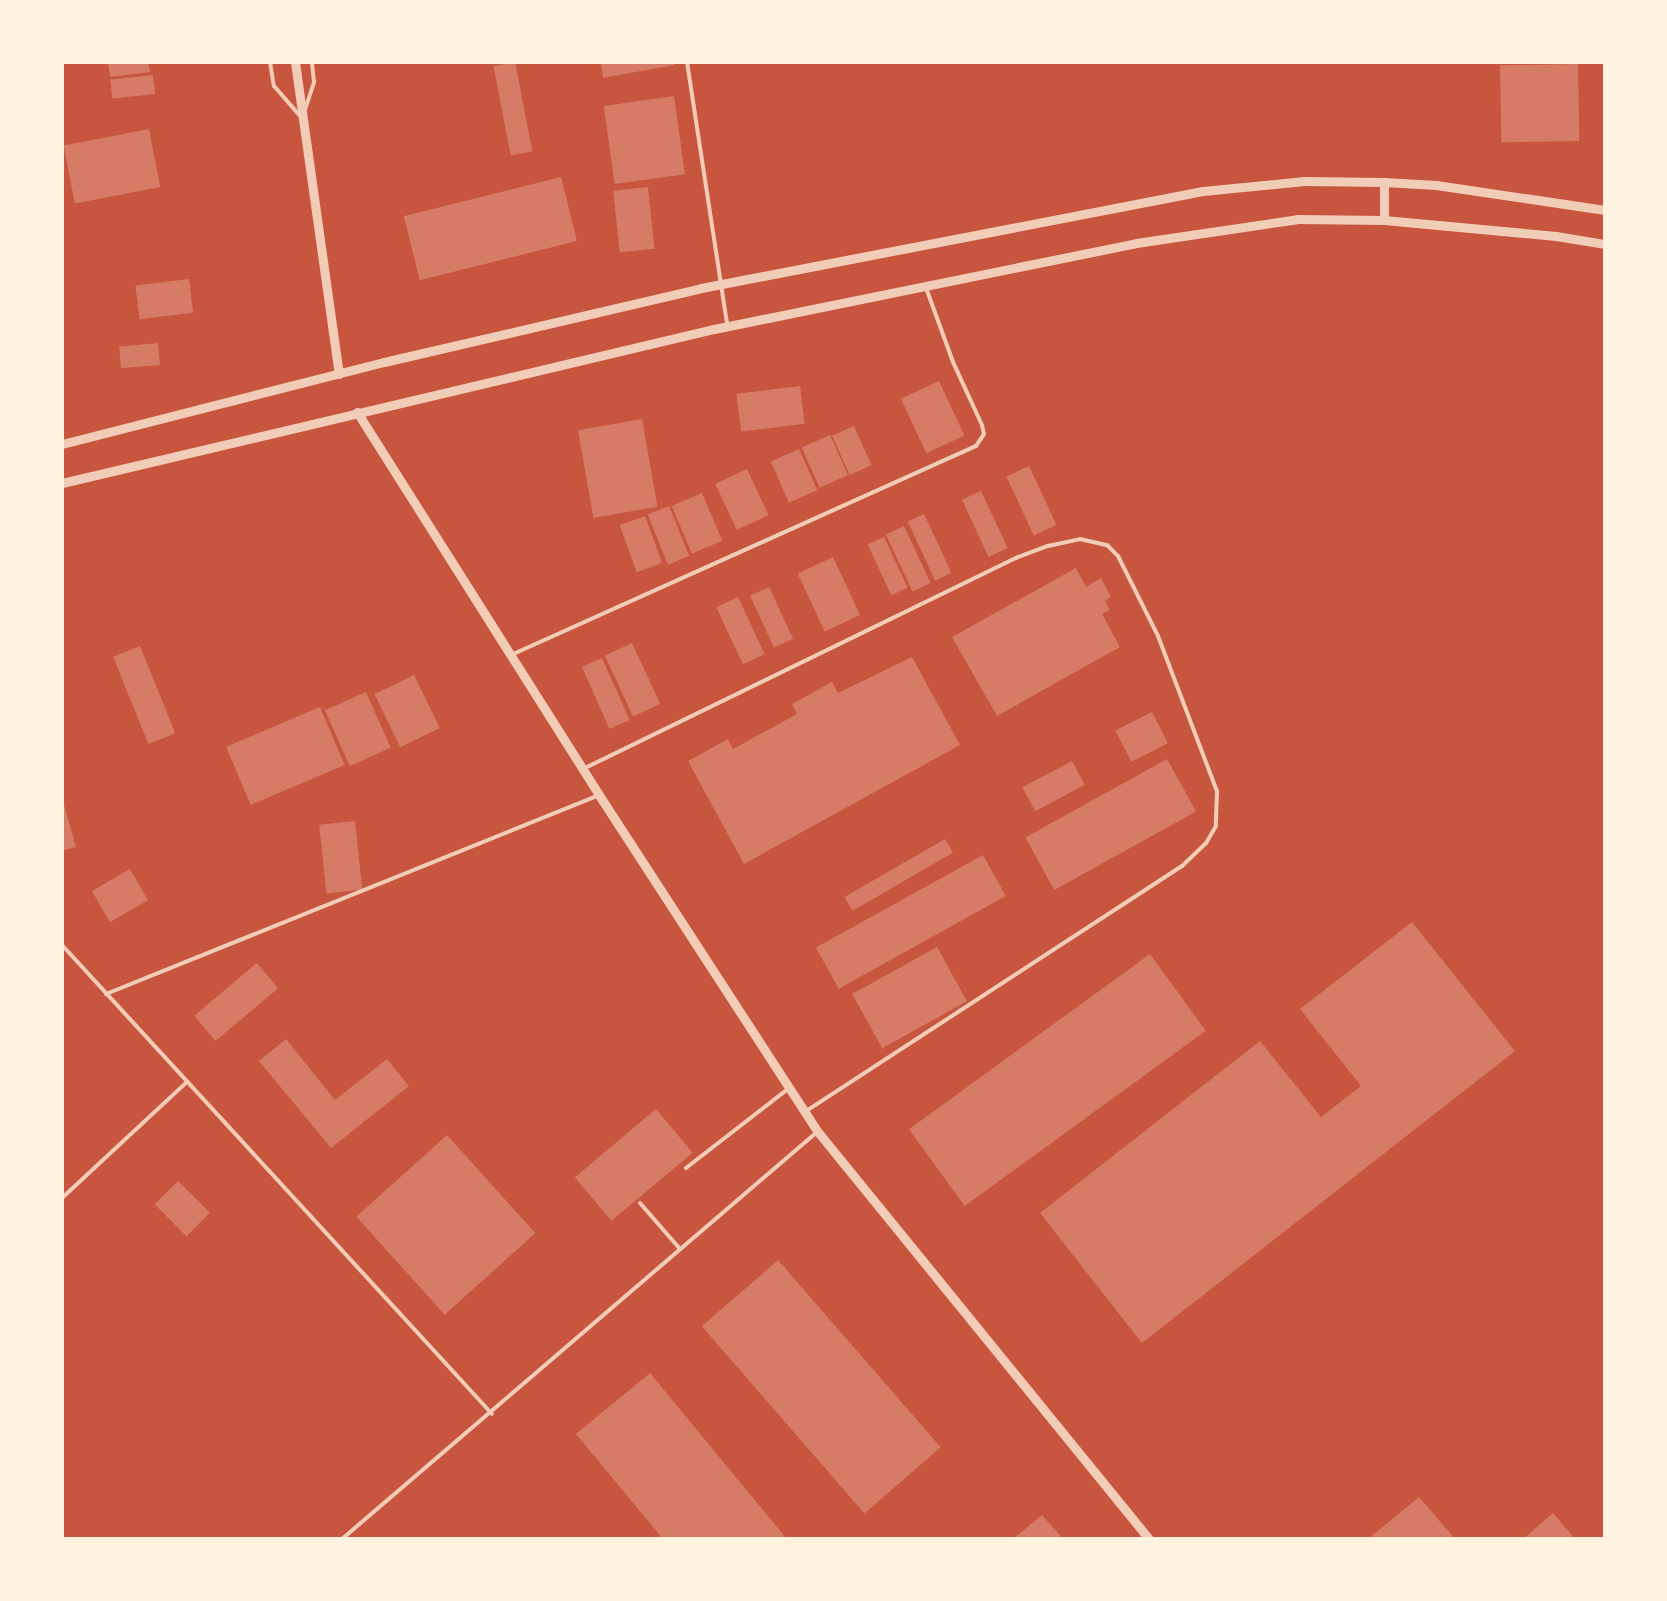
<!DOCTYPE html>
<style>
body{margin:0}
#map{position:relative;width:1667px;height:1601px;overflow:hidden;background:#c8553d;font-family:Rubik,sans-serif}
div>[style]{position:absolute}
.building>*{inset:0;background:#d67c66;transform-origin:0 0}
.service>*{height:4px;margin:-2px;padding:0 2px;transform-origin:2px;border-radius:2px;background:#f1ccb7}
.tertiary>*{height:9px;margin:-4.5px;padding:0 4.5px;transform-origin:4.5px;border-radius:4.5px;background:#f1ccb7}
span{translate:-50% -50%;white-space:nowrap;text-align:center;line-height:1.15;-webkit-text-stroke:6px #fff3e0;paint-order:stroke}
.frame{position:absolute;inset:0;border:64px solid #fff3e0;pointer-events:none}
</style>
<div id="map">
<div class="building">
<div style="clip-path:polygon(108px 62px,148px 62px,150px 72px,110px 77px)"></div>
<div style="left:515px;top:62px;width:91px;height:22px;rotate:79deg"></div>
<div style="clip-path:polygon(601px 62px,673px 62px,674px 65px,603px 78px)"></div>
<div style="left:1578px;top:64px;width:77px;height:78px;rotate:89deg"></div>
<div style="left:153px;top:75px;width:19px;height:43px;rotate:84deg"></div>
<div style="left:674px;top:96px;width:79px;height:71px;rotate:82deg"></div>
<div style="left:149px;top:129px;width:59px;height:87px;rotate:79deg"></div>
<div style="left:561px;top:177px;width:66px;height:162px;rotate:76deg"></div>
<div style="left:648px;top:187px;width:62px;height:35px;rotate:84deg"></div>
<div style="left:189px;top:279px;width:34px;height:54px;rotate:83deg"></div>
<div style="left:158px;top:343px;width:22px;height:39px;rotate:85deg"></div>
<div style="left:939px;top:381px;width:60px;height:42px;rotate:65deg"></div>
<div style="left:800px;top:386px;width:38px;height:64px;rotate:83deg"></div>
<div style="left:642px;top:419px;width:89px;height:65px;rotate:80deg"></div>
<div style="left:854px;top:426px;width:43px;height:24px;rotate:66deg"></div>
<div style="left:830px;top:435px;width:44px;height:31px;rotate:66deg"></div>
<div style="left:799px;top:449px;width:45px;height:31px;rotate:66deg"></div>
<div style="left:1029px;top:466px;width:65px;height:25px;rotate:65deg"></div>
<div style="left:747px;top:469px;width:51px;height:35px;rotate:65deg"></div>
<div style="left:981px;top:491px;width:63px;height:21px;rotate:65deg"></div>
<div style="left:702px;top:493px;width:52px;height:33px;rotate:67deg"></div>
<div style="left:669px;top:506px;width:54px;height:23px;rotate:68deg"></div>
<div style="left:924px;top:514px;width:65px;height:18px;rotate:65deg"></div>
<div style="left:645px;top:516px;width:50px;height:27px;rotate:70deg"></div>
<div style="left:904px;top:526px;width:63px;height:20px;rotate:65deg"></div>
<div style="left:884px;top:537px;width:56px;height:18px;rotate:65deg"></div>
<div style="left:833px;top:557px;width:64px;height:39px;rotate:65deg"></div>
<div style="clip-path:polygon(1076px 568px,1086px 587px,1101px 578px,1111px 597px,1105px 601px,1110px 610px,1102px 614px,1120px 647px,997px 716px,952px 637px)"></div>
<div style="left:769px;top:587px;width:57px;height:21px;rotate:65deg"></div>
<div style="left:738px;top:597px;width:63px;height:24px;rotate:65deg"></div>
<div style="left:632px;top:643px;width:67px;height:30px;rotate:65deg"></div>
<div style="left:140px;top:646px;width:94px;height:29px;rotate:68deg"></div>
<div style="clip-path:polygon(912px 657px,960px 745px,744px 864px,688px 761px,728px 739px,733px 749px,797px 714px,792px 704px,832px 682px,838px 693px)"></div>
<div style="left:602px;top:658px;width:68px;height:22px;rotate:66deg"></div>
<div style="left:414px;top:675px;width:59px;height:44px;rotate:64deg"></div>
<div style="left:366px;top:692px;width:61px;height:45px;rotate:66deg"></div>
<div style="left:320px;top:707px;width:63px;height:102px;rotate:67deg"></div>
<div style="left:1152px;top:712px;width:35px;height:41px;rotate:63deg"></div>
<div style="left:1167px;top:759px;width:60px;height:162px;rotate:61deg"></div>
<div style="left:1072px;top:761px;width:27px;height:56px;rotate:62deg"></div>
<div style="clip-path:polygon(62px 798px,76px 847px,62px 851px)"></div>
<div style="left:355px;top:821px;width:69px;height:36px;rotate:84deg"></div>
<div style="left:945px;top:839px;width:16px;height:116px;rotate:60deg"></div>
<div style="left:983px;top:855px;width:47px;height:191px;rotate:61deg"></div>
<div style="left:130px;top:869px;width:36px;height:44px;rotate:60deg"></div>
<div style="clip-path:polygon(1412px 922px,1515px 1051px,1142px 1343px,1040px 1213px,1260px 1041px,1321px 1117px,1361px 1086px,1300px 1009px)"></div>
<div style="left:937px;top:947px;width:62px;height:97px;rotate:61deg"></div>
<div style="left:1150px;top:954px;width:95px;height:298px;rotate:54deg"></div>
<div style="left:257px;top:963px;width:33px;height:82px;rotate:50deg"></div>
<div style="clip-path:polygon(286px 1039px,335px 1100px,387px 1059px,409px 1086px,331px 1148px,259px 1061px)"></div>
<div style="left:656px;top:1109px;width:57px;height:106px;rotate:50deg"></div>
<div style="left:447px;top:1135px;width:132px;height:122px;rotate:48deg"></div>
<div style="left:178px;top:1181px;width:45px;height:33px;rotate:45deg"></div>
<div style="left:778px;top:1260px;width:248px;height:101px;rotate:49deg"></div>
<div style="clip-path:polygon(650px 1373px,787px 1539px,663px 1539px,576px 1434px)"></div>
<div style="clip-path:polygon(1419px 1497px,1455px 1539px,1368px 1539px)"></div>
<div style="clip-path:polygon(1553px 1513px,1575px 1539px,1523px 1539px)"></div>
<div style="clip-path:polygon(1042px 1515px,1063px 1539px,1013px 1539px)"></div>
</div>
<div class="service">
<div style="left:270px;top:62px;width:24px;rotate:81deg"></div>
<div style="left:274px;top:86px;width:41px;rotate:48.9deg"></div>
<div style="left:687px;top:62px;width:265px;rotate:81.3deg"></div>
<div style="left:304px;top:113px;width:33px;rotate:-72deg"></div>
<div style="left:314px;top:82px;width:20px;rotate:-96deg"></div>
<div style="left:511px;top:655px;width:510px;rotate:-24.2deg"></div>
<div style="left:976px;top:446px;width:14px;rotate:-56deg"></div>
<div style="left:984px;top:434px;width:9px;rotate:-103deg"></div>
<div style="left:982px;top:425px;width:69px;rotate:-114.7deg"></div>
<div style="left:953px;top:362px;width:79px;rotate:-110deg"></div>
<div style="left:583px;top:769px;width:482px;rotate:-26deg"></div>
<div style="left:1016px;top:558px;width:34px;rotate:-21deg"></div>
<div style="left:1048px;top:546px;width:33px;rotate:-12deg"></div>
<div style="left:1080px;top:539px;width:28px;rotate:13deg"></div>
<div style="left:1107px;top:545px;width:16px;rotate:45deg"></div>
<div style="left:1118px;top:556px;width:89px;rotate:63.4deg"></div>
<div style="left:1158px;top:636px;width:166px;rotate:69.2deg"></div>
<div style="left:1217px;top:791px;width:35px;rotate:92deg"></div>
<div style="left:1216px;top:826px;width:20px;rotate:120deg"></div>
<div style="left:1206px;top:843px;width:33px;rotate:136deg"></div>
<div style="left:1182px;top:866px;width:447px;rotate:146.9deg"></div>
<div style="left:62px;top:945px;width:636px;rotate:47.48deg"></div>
<div style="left:106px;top:994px;width:529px;rotate:-21.96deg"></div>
<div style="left:686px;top:1168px;width:130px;rotate:-37.8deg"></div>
<div style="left:62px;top:1198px;width:171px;rotate:-42.9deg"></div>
<div style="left:640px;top:1203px;width:61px;rotate:49deg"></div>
<div style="left:342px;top:1539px;width:626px;rotate:-40.59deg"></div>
</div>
<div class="tertiary">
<div style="left:295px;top:62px;width:315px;rotate:82deg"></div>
<div style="left:1384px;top:182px;width:38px;rotate:90deg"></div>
<div style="left:357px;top:412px;width:453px;rotate:57.7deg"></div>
<div style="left:599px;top:795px;width:402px;rotate:57deg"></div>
<div style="left:818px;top:1132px;width:525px;rotate:50.88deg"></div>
<div style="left:62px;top:444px;width:332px;rotate:-14.3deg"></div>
<div style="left:384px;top:362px;width:326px;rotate:-13.1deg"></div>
<div style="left:701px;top:288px;width:511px;rotate:-10.94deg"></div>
<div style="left:1203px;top:191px;width:102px;rotate:-5.6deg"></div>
<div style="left:1305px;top:181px;width:79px;rotate:0.7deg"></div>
<div style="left:1384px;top:182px;width:52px;rotate:3.3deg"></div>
<div style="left:1436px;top:185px;width:171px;rotate:8.4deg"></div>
<div style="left:62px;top:483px;width:670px;rotate:-13.29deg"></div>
<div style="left:714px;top:329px;width:431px;rotate:-11.5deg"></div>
<div style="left:1136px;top:243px;width:164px;rotate:-8.4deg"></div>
<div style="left:1298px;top:219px;width:86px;rotate:0.7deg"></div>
<div style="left:1384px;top:220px;width:173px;rotate:5.3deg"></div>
<div style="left:1556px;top:236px;width:50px;rotate:9.3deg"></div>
</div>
<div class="frame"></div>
</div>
